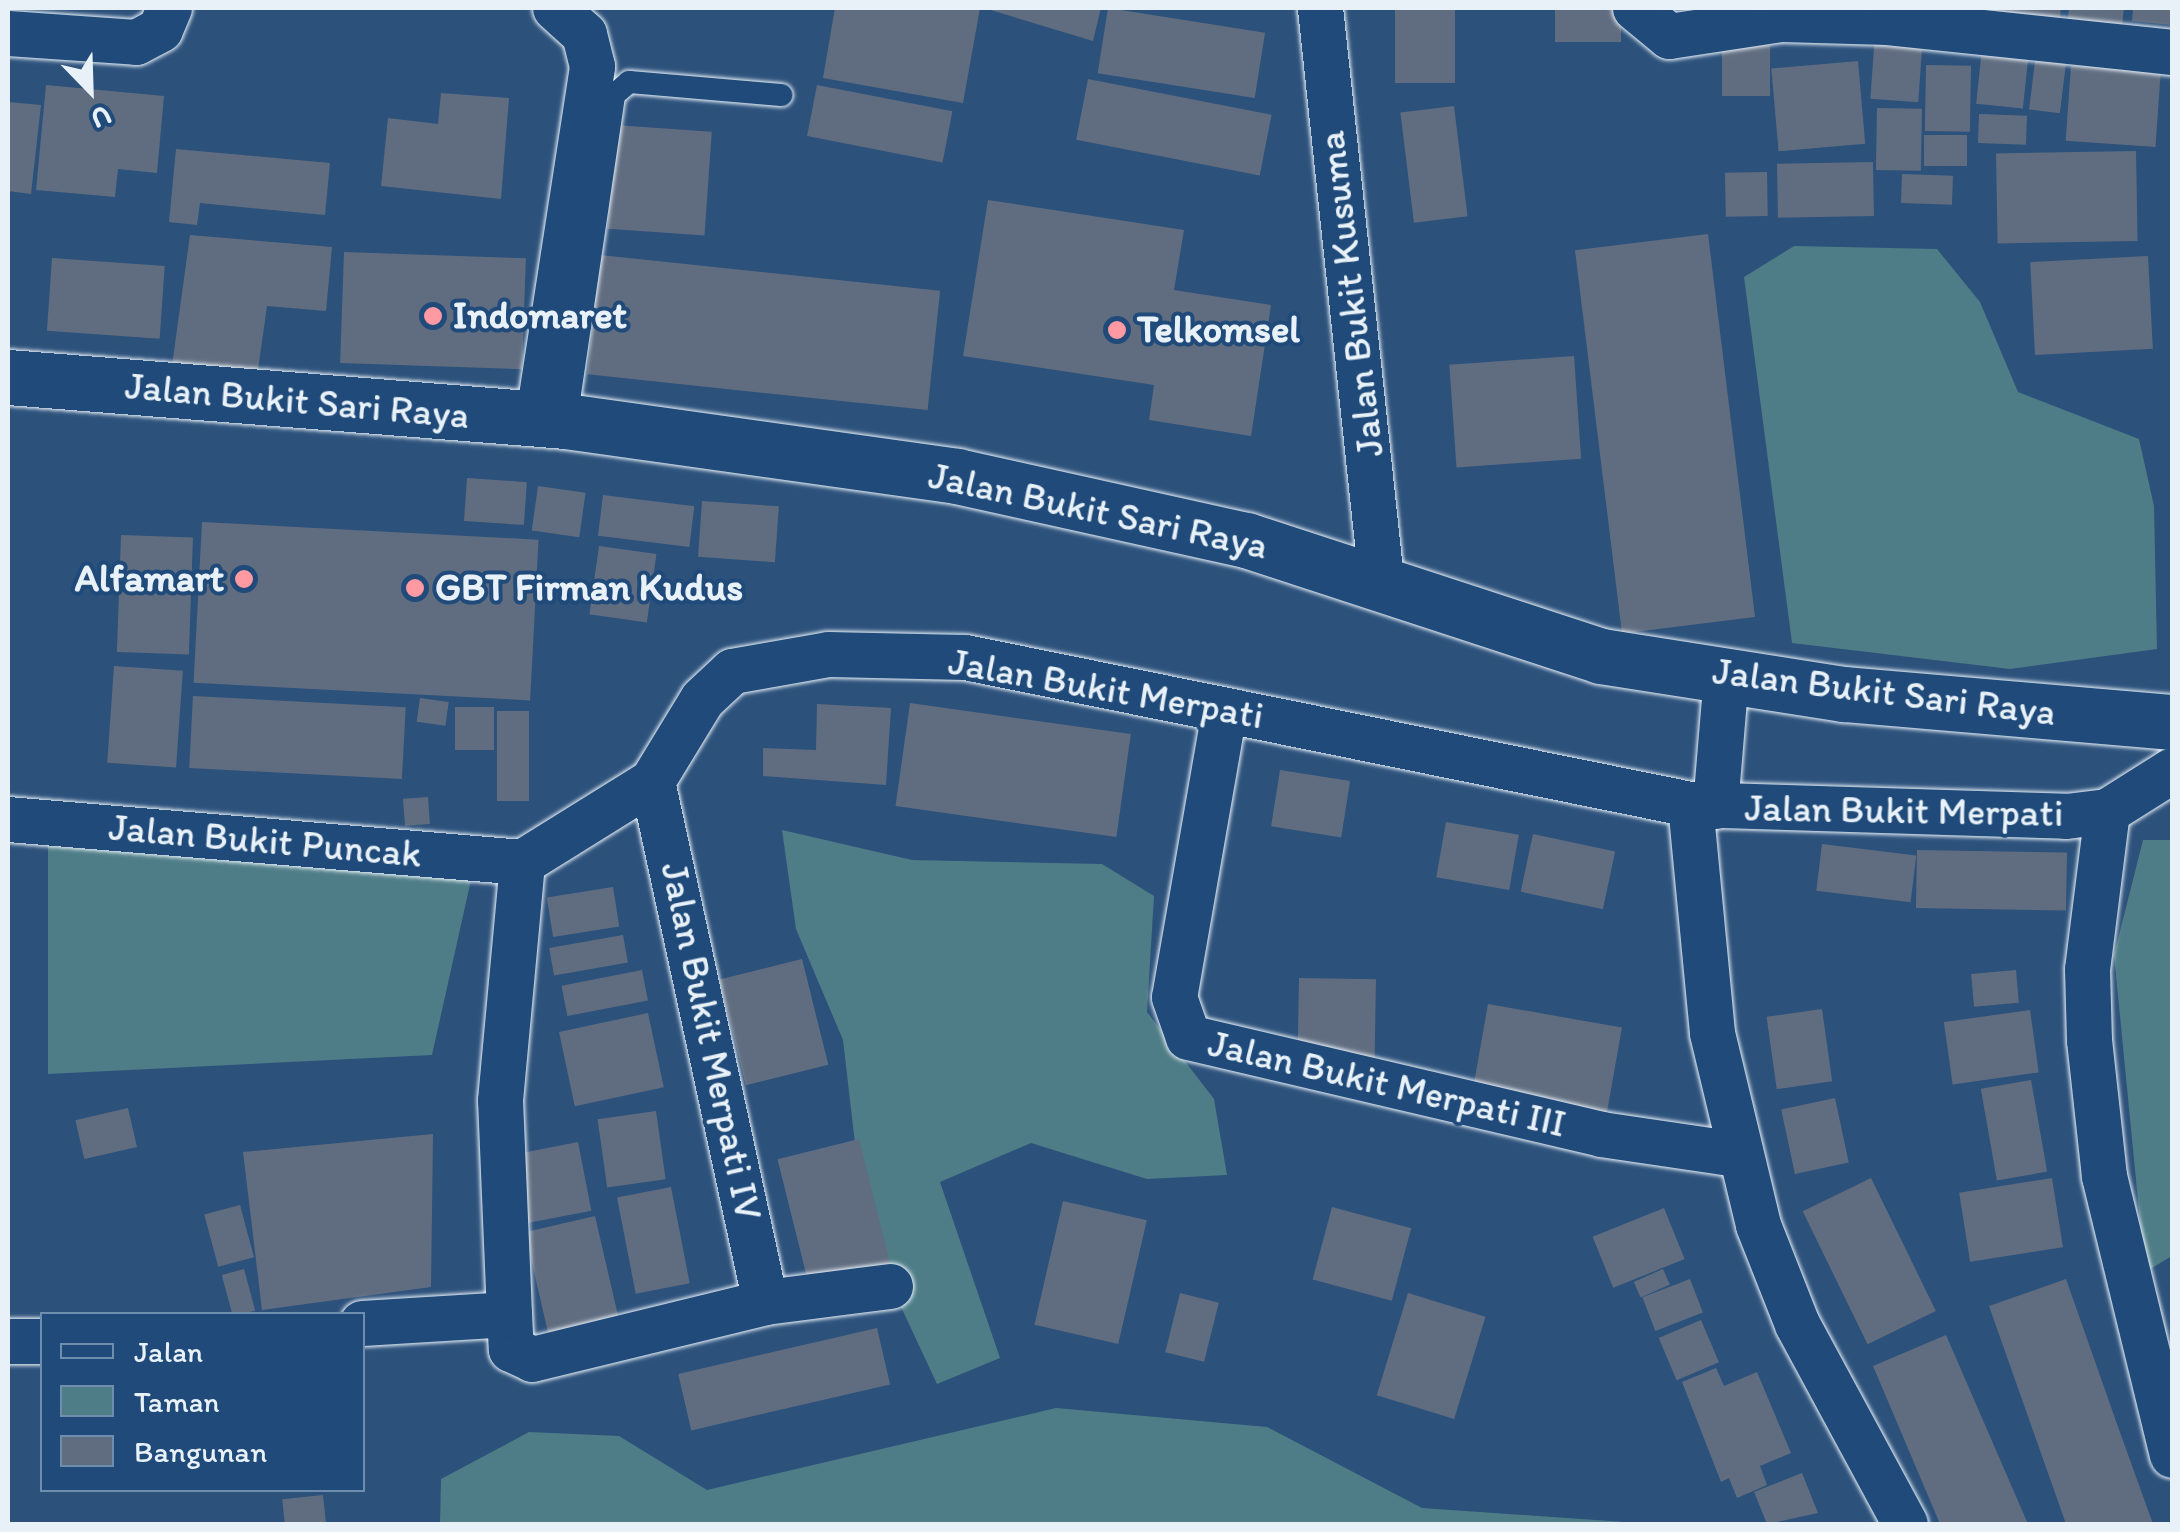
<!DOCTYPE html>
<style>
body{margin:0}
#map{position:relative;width:2180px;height:1532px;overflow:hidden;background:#2c517b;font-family:Itim,sans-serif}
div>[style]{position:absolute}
.green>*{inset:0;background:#4e7d87}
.building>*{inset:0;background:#606d80;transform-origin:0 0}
.roads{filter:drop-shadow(0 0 2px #e8f1f8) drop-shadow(0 0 2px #e8f1f8)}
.service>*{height:22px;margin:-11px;padding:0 11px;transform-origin:11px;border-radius:11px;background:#1f4a7a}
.minor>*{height:45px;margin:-22.5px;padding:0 22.5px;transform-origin:22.5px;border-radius:22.5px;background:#1f4a7a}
.tertiary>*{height:55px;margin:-27.5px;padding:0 27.5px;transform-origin:27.5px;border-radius:27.5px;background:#1f4a7a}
.dots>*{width:28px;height:28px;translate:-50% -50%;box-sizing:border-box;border:5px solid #1f4a7a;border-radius:50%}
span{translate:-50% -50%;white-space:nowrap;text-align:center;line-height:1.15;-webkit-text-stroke:8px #1f4a7a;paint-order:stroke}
.street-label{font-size:38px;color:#e8f1f8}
.poi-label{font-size:38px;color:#e8f1f8;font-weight:700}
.left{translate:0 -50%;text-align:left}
.right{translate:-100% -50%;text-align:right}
.frame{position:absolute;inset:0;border:10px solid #e8f1f8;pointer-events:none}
.legend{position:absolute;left:40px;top:1312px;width:325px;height:180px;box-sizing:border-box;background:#1f4a7a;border:2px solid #6f8dac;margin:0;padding:12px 18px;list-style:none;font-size:30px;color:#e8f1f8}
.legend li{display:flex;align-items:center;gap:20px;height:50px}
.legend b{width:50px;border:2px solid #6f8dac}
.north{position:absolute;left:40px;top:40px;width:100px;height:100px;-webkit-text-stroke:8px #1f4a7a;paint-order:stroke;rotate:157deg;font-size:28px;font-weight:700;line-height:40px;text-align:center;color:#e8f1f8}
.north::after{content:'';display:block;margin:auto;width:35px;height:45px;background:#e8f1f8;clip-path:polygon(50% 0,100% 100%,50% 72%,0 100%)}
</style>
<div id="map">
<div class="green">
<div style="clip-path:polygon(1794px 246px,1937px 249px,1980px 302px,2018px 392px,2139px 439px,2154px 506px,2157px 649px,2010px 669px,1792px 643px,1744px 277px)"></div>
<div style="clip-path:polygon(782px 830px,912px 860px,1102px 864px,1154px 896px,1147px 1012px,1214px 1099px,1227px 1175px,1147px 1179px,1031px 1143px,940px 1182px,1000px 1358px,937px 1384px,865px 1230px,843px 1040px,796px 929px)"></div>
<div style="clip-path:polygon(2143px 840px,2172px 840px,2172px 1256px,2145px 1272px,2114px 955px)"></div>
<div style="clip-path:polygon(48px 846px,471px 880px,432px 1055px,48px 1074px)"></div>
<div style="clip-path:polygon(1056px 1408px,1267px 1427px,1422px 1508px,1653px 1524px,440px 1524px,441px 1479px,529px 1432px,619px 1436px,707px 1490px)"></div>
</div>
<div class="building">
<div style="clip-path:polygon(835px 8px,980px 8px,963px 103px,823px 78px)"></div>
<div style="clip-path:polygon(984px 8px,1101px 8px,1093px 41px)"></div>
<div style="left:1108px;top:8px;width:159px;height:66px;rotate:9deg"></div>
<div style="left:1395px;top:8px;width:60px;height:75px"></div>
<div style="left:1555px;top:8px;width:66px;height:34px"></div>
<div style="clip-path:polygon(1970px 8px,2061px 8px,2059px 25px,1970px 18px)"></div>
<div style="clip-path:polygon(2069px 8px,2124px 8px,2121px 34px,2067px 29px)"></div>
<div style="clip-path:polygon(2133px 8px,2172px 8px,2172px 25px,2132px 21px)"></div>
<div style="left:1875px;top:33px;width:48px;height:66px;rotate:4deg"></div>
<div style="left:1722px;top:45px;width:48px;height:51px"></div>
<div style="left:2037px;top:45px;width:31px;height:65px;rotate:7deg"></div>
<div style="left:1982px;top:48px;width:47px;height:56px;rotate:6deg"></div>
<div style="left:1858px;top:61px;width:83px;height:87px;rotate:85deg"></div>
<div style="left:1926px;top:65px;width:45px;height:66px;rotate:1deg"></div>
<div style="left:2071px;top:65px;width:90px;height:76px;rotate:4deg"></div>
<div style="left:1088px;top:79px;width:187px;height:62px;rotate:11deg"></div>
<div style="clip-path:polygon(46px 85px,164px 96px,157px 173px,118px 169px,115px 197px,36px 190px)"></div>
<div style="left:817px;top:85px;width:138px;height:52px;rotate:11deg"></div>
<div style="clip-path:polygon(441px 93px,509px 98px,501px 199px,381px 186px,388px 118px,438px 124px)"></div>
<div style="clip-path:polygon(8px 102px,41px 105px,31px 194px,8px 191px)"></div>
<div style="left:1454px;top:106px;width:111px;height:54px;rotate:83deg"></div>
<div style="left:1877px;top:108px;width:45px;height:62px;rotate:1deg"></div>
<div style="left:1979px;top:114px;width:48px;height:29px;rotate:2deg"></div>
<div style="left:615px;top:125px;width:97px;height:104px;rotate:4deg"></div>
<div style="left:1967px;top:135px;width:31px;height:43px;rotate:90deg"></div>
<div style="clip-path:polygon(176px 149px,330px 163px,325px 215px,200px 203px,197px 225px,169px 222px)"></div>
<div style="left:2136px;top:151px;width:90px;height:140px;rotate:89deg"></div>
<div style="left:1873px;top:162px;width:54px;height:96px;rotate:89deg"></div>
<div style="left:1767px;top:172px;width:44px;height:42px;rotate:89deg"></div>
<div style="left:1902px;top:174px;width:51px;height:29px;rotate:2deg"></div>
<div style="clip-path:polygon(988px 200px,1184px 230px,1174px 290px,1271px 305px,1251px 436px,1149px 420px,1154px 385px,963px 356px)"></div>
<div style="left:1708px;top:234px;width:386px;height:134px;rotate:83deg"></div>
<div style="clip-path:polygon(190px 235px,332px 247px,326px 311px,267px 306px,256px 384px,171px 373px)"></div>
<div style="left:344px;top:252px;width:182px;height:111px;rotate:2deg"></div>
<div style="left:600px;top:255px;width:342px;height:120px;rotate:6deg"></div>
<div style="left:2148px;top:256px;width:93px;height:118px;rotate:87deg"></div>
<div style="left:52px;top:258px;width:113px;height:73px;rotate:4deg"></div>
<div style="left:1574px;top:356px;width:103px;height:125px;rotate:86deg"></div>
<div style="left:467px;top:478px;width:60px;height:43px;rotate:4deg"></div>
<div style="left:538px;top:486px;width:48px;height:45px;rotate:8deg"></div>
<div style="left:603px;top:495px;width:92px;height:41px;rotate:7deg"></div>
<div style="left:702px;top:501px;width:77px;height:56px;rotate:4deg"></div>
<div style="left:202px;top:522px;width:337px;height:161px;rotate:3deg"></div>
<div style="left:121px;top:535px;width:72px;height:117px;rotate:2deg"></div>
<div style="left:599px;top:546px;width:58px;height:69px;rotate:8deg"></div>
<div style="left:114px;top:666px;width:69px;height:97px;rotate:4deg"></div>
<div style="left:193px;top:696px;width:213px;height:72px;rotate:3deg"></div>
<div style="left:420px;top:698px;width:29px;height:24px;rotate:8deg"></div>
<div style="left:910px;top:703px;width:223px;height:104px;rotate:8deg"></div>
<div style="clip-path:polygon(817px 704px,891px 708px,886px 785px,763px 776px,763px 748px,816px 750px)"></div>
<div style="left:455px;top:707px;width:39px;height:43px"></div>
<div style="left:497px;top:711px;width:32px;height:90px"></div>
<div style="left:1280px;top:770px;width:71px;height:57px;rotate:9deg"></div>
<div style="left:428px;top:797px;width:27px;height:25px;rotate:86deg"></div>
<div style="left:1446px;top:822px;width:74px;height:56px;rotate:10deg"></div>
<div style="left:1533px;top:834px;width:84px;height:59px;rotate:12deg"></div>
<div style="left:1822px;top:844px;width:95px;height:47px;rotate:7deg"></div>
<div style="left:1917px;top:850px;width:150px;height:58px;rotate:1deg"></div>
<div style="left:613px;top:887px;width:40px;height:67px;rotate:81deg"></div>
<div style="left:623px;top:935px;width:28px;height:75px;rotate:80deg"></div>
<div style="left:802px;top:959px;width:109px;height:85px;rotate:76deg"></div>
<div style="left:642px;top:970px;width:31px;height:82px;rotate:79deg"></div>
<div style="left:2016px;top:970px;width:33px;height:45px;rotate:85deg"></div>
<div style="left:1299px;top:978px;width:77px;height:82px;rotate:1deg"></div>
<div style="left:1488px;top:1004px;width:136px;height:90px;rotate:10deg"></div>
<div style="left:1822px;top:1009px;width:73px;height:56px;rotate:82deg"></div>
<div style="left:2030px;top:1010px;width:63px;height:87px;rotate:82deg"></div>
<div style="left:648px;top:1013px;width:76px;height:91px;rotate:78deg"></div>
<div style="left:2031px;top:1080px;width:93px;height:51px;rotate:80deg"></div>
<div style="left:1835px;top:1098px;width:66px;height:55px;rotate:78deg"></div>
<div style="left:128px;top:1108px;width:40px;height:54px;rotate:77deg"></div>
<div style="left:656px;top:1111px;width:69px;height:59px;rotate:82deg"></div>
<div style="clip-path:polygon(433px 1134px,431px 1287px,262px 1310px,243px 1152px)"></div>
<div style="left:859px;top:1139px;width:135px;height:84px;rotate:76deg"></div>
<div style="left:578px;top:1142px;width:70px;height:65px;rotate:79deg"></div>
<div style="left:1871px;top:1178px;width:148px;height:76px;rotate:64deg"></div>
<div style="left:2052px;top:1178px;width:70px;height:94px;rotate:81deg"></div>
<div style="left:671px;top:1187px;width:98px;height:55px;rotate:79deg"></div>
<div style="left:1063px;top:1201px;width:86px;height:127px;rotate:13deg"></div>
<div style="left:240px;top:1205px;width:54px;height:37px;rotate:75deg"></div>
<div style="left:1332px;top:1207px;width:82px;height:75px;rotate:15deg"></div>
<div style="left:1664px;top:1208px;width:55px;height:77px;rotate:68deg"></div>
<div style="left:595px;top:1216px;width:117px;height:72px;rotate:77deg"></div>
<div style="left:244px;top:1269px;width:43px;height:23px;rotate:75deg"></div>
<div style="left:1663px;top:1269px;width:17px;height:32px;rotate:66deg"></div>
<div style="left:1690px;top:1279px;width:36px;height:51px;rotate:69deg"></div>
<div style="clip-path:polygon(2066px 1279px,2117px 1424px,2153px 1524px,2066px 1524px,1989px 1306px)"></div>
<div style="left:1180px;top:1293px;width:40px;height:61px;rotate:14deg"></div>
<div style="left:1408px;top:1293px;width:81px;height:107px;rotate:17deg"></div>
<div style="left:1701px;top:1320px;width:46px;height:46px;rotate:67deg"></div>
<div style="left:877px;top:1328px;width:58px;height:204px;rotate:77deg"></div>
<div style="clip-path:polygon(1946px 1335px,2028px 1524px,1940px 1524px,1873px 1366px)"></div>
<div style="clip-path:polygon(1716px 1368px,1724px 1386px,1757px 1372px,1791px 1453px,1760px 1466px,1767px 1485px,1737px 1498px,1729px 1478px,1721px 1482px,1682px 1382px)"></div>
<div style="clip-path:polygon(1802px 1473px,1818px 1513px,1767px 1524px,1754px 1492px)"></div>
<div style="left:323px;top:1495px;width:28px;height:41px;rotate:84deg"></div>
</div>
<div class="roads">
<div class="service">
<div style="left:566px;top:421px;width:330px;rotate:-81.6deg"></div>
<div style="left:614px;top:95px;width:20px;rotate:-41deg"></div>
<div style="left:629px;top:82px;width:153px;rotate:4.9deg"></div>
</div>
<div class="minor">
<div style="left:1320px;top:8px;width:575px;rotate:83.91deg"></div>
<div style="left:1635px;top:8px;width:44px;rotate:39.5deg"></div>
<div style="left:1669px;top:36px;width:113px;rotate:-8.6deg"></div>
<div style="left:1781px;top:19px;width:106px;rotate:1.6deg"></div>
<div style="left:1887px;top:22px;width:287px;rotate:6deg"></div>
<div style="left:8px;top:33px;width:128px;rotate:4deg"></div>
<div style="left:136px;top:42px;width:27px;rotate:-28deg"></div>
<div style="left:160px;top:29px;width:23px;rotate:-67deg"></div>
<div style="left:537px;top:422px;width:360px;rotate:-81.2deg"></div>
<div style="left:592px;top:66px;width:33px;rotate:-104deg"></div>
<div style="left:584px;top:34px;width:39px;rotate:-138deg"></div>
<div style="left:1224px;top:711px;width:290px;rotate:99.9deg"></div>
<div style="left:1174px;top:997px;width:42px;rotate:70.7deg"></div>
<div style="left:1188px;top:1037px;width:424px;rotate:13.2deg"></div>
<div style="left:1601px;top:1134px;width:137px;rotate:8.4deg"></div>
<div style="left:652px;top:781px;width:533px;rotate:77.76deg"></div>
<div style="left:1690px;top:804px;width:230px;rotate:84.5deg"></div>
<div style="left:1712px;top:1033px;width:197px;rotate:76.5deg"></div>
<div style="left:1758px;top:1225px;width:106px;rotate:68.5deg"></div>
<div style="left:1797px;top:1324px;width:227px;rotate:61.6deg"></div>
<div style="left:1715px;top:806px;width:131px;rotate:-85.2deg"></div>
<div style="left:2107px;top:811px;width:159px;rotate:97.2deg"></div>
<div style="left:2087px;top:969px;width:71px;rotate:88.4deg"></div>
<div style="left:2089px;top:1040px;width:137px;rotate:83.7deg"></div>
<div style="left:2104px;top:1176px;width:287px;rotate:76.3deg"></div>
<div style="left:8px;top:819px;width:516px;rotate:4.78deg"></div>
<div style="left:509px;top:1314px;width:35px;rotate:87deg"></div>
<div style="left:511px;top:1349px;width:23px;rotate:25deg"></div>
<div style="left:532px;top:1359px;width:240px;rotate:-13.7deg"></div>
<div style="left:765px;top:1302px;width:126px;rotate:-7.3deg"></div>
<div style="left:362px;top:1323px;width:147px;rotate:-3.5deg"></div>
<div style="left:509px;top:1314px;width:214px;rotate:-92.4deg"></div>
<div style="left:500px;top:1100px;width:239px;rotate:-84.7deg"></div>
<div style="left:522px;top:862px;width:153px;rotate:-31.9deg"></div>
<div style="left:652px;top:781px;width:96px;rotate:-58.6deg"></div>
<div style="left:702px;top:699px;width:41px;rotate:-43deg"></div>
<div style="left:732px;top:671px;width:97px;rotate:-10deg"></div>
<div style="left:828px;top:654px;width:137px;rotate:1.3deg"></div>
<div style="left:965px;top:657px;width:740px;rotate:11.46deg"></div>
<div style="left:1690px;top:804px;width:376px;rotate:1.8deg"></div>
<div style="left:2066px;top:816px;width:41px;rotate:-7deg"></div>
<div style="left:2107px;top:811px;width:77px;rotate:-32.2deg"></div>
<div style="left:8px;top:1341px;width:34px"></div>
</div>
<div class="tertiary">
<div style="left:8px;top:377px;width:560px;rotate:4.51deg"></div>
<div style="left:566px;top:421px;width:395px;rotate:8deg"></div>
<div style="left:957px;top:476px;width:296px;rotate:12.5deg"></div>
<div style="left:1246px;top:540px;width:373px;rotate:18.1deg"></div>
<div style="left:1601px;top:656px;width:246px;rotate:8.9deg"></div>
<div style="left:1844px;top:694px;width:329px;rotate:4.9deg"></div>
</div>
</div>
<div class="dots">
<div style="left:433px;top:316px;background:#ff9aa2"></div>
<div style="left:1117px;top:330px;background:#ff9aa2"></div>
<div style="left:244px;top:579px;background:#ff9aa2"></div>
<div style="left:415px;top:588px;background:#ff9aa2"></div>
</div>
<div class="street-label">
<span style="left:1351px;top:294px;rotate:-97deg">Jalan Bukit Kusuma</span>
<span style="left:297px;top:401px;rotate:5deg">Jalan Bukit Sari Raya</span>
<span style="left:1098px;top:511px;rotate:12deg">Jalan Bukit Sari Raya</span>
<span style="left:1106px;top:689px;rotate:10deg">Jalan Bukit Merpati</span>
<span style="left:1884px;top:692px;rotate:7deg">Jalan Bukit Sari Raya</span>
<span style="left:1904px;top:811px;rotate:1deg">Jalan Bukit Merpati</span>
<span style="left:265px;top:841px;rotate:5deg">Jalan Bukit Puncak</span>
<span style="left:711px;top:1041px;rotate:78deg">Jalan Bukit Merpati IV</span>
<span style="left:1387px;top:1084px;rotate:13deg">Jalan Bukit Merpati III</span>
</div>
<div class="poi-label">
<span class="left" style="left:453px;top:316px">Indomaret</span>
<span class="left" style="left:1137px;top:330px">Telkomsel</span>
<span class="right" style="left:224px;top:579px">Alfamart</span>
<span class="left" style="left:435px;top:588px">GBT Firman Kudus</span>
</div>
<div class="frame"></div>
<ul class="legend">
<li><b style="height:12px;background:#1f4a7a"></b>Jalan</li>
<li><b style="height:28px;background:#4e7d87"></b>Taman</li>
<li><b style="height:28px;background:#606d80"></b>Bangunan</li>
</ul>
<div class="north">U</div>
</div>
